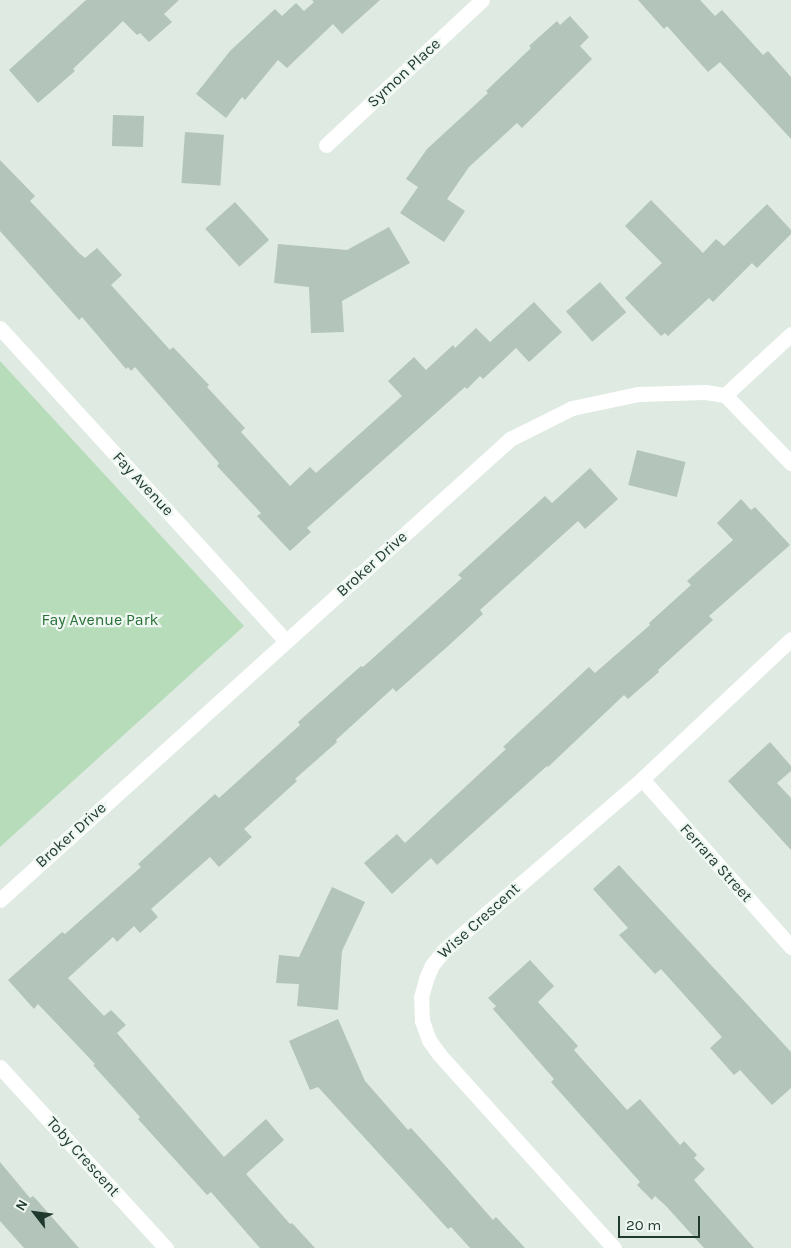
<!DOCTYPE html>
<style>
body{margin:0}
#map{position:relative;width:791px;height:1248px;overflow:hidden;background:#deeae2;font-family:Karla,sans-serif}
div>[style]{position:absolute}
.green>*{inset:0;background:#b6dcb9}
.building>*{inset:0;background:#b3c4bb;transform-origin:0 0}
.minor>*{height:15px;margin:-7.5px;padding:0 7.5px;transform-origin:7.5px;border-radius:7.5px;background:#fff}
span{translate:-50% -50%;white-space:nowrap;text-align:center;line-height:1.15;-webkit-text-stroke:4.5px #eef7f1;paint-order:stroke}
.street-label{font-size:16px;color:#1f392e}
.park-label{font-size:16px;color:#2a7038}
.north{position:absolute;left:10px;top:1188px;width:50px;height:50px;-webkit-text-stroke:4px #eef7f1;paint-order:stroke;rotate:300deg;font-size:14px;font-weight:700;line-height:20px;text-align:center;color:#1f392e}
.north::after{content:'';display:block;margin:auto;width:18px;height:22px;background:#1f392e;clip-path:polygon(50% 0,100% 100%,50% 72%,0 100%)}
.scale{position:absolute;left:618px;top:1216px;width:82px;height:22px;box-sizing:border-box;border:2px solid #1f392e;border-top:0;padding-left:6px;font-size:15px;line-height:18px;white-space:nowrap;color:#1f392e;-webkit-text-stroke:4px #eef7f1;paint-order:stroke}
</style>
<div id="map">
<div class="green">
<div style="clip-path:polygon(0 361px,244px 626px,0 847px)"></div>
</div>
<div class="building">
<div style="clip-path:polygon(86px 0,179px 0,164px 14px,172px 22px,149px 42px,140px 33px,137px 35px,123px 21px,73px 69px,75px 71px,38px 103px,9px 70px)"></div>
<div style="clip-path:polygon(312px 0,380px 0,342px 34px,333px 24px,287px 68px,278px 60px,245px 100px,242px 97px,226px 118px,196px 94px,230px 51px,275px 9px,282px 16px,296px 3px,304px 11px,314px 2px)"></div>
<div style="clip-path:polygon(638px 0,700px 0,715px 16px,722px 10px,763px 55px,768px 51px,791px 77px,791px 139px,720px 62px,708px 72px,667px 26px,664px 29px)"></div>
<div style="clip-path:polygon(570px 16px,589px 37px,580px 46px,592px 59px,522px 128px,517px 123px,469px 167px,447px 199px,465px 211px,444px 242px,400px 213px,418px 187px,406px 179px,427px 149px,488px 93px,486px 91px,531px 48px,529px 46px,557px 21px,560px 25px)"></div>
<div style="left:113px;top:115px;width:31px;height:31px;rotate:2deg"></div>
<div style="left:185px;top:132px;width:39px;height:51px;rotate:4deg"></div>
<div style="clip-path:polygon(0 160px,35px 196px,30px 201px,79px 253px,85px 258px,97px 248px,122px 275px,111px 285px,170px 350px,173px 347px,209px 385px,207px 387px,245px 428px,241px 432px,290px 486px,310px 467px,316px 473px,402px 396px,388px 381px,414px 357px,426px 370px,453px 345px,455px 348px,476px 328px,490px 342px,534px 302px,562px 332px,529px 362px,516px 348px,483px 379px,480px 376px,467px 389px,465px 387px,307px 528px,311px 532px,290px 551px,257px 516px,261px 513px,217px 466px,219px 463px,135px 367px,131px 371px,128px 367px,126px 369px,82px 317px,79px 320px,0 231px)"></div>
<div style="clip-path:polygon(651px 200px,703px 253px,716px 239px,724px 246px,767px 204px,791px 230px,791px 234px,757px 268px,752px 263px,713px 302px,709px 298px,668px 336px,665px 333px,661px 336px,625px 298px,662px 263px,625px 226px)"></div>
<div style="left:235px;top:202px;width:51px;height:40px;rotate:48deg"></div>
<div style="clip-path:polygon(389px 227px,410px 263px,342px 301px,344px 332px,311px 333px,309px 287px,274px 283px,278px 244px,347px 250px)"></div>
<div style="left:600px;top:282px;width:40px;height:45px;rotate:49deg"></div>
<div style="left:637px;top:450px;width:50px;height:36px;rotate:14deg"></div>
<div style="clip-path:polygon(590px 468px,618px 499px,585px 529px,578px 521px,480px 610px,483px 614px,447px 647px,396px 692px,393px 688px,336px 740px,337px 742px,295px 779px,297px 781px,244px 829px,252px 837px,219px 867px,210px 857px,151px 909px,158px 917px,140px 933px,134px 926px,117px 942px,113px 937px,68px 978px,104px 1016px,111px 1010px,126px 1025px,117px 1033px,224px 1157px,266px 1119px,284px 1140px,246px 1174px,290px 1224px,292px 1223px,315px 1248px,260px 1248px,211px 1192px,207px 1195px,138px 1119px,140px 1117px,93px 1065px,95px 1064px,38px 1004px,34px 1009px,8px 980px,62px 932px,65px 934px,141px 867px,138px 864px,215px 794px,219px 798px,300px 725px,298px 722px,361px 666px,363px 667px,462px 578px,458px 575px,545px 496px,552px 503px)"></div>
<div style="clip-path:polygon(741px 499px,751px 510px,755px 507px,790px 545px,709px 616px,713px 620px,658px 670px,659px 672px,628px 699px,624px 695px,548px 767px,547px 766px,437px 865px,431px 858px,392px 894px,364px 863px,397px 834px,405px 843px,506px 749px,503px 747px,589px 667px,595px 673px,650px 625px,649px 623px,691px 585px,687px 581px,733px 540px,717px 523px)"></div>
<div style="clip-path:polygon(770px 742px,791px 766px,791px 771px,777px 783px,791px 798px,791px 850px,728px 781px)"></div>
<div style="clip-path:polygon(619px 865px,791px 1052px,791px 1088px,772px 1105px,740px 1070px,734px 1075px,710px 1048px,722px 1037px,661px 969px,655px 974px,619px 935px,628px 928px,593px 889px)"></div>
<div style="clip-path:polygon(332px 887px,365px 902px,342px 951px,338px 1010px,297px 1006px,299px 984px,276px 983px,279px 955px,299px 957px)"></div>
<div style="clip-path:polygon(530px 960px,554px 986px,538px 1002px,578px 1046px,574px 1050px,627px 1110px,640px 1099px,680px 1145px,684px 1141px,697px 1155px,694px 1158px,705px 1169px,694px 1180px,754px 1248px,704px 1248px,666px 1206px,655px 1196px,652px 1200px,637px 1185px,640px 1182px,551px 1082px,554px 1079px,493px 1009px,496px 1006px,488px 998px)"></div>
<div style="clip-path:polygon(338px 1019px,365px 1081px,408px 1130px,411px 1128px,442px 1162px,493px 1220px,496px 1217px,525px 1248px,470px 1248px,451px 1227px,448px 1229px,318px 1087px,310px 1090px,289px 1041px)"></div>
<div style="clip-path:polygon(0 1162px,30px 1198px,33px 1196px,36px 1199px,79px 1248px,24px 1248px,0 1221px)"></div>
</div>
<div class="minor">
<div style="left:326px;top:145px;width:213px;rotate:-42.9deg"></div>
<div style="left:0;top:328px;width:424px;rotate:47.6deg"></div>
<div style="left:725px;top:395px;width:95px;rotate:45.9deg"></div>
<div style="left:725px;top:395px;width:90px;rotate:-42.7deg"></div>
<div style="left:642px;top:779px;width:225px;rotate:48.4deg"></div>
<div style="left:0;top:900px;width:687px;rotate:-42.11deg"></div>
<div style="left:510px;top:439px;width:69px;rotate:-26.6deg"></div>
<div style="left:572px;top:408px;width:67px;rotate:-12deg"></div>
<div style="left:638px;top:394px;width:67px;rotate:-1.7deg"></div>
<div style="left:705px;top:392px;width:20px;rotate:9deg"></div>
<div style="left:0;top:1067px;width:246px;rotate:47.5deg"></div>
<div style="left:614px;top:1248px;width:261px;rotate:-132.1deg"></div>
<div style="left:439px;top:1054px;width:17px;rotate:-126deg"></div>
<div style="left:429px;top:1040px;width:20px;rotate:-110deg"></div>
<div style="left:422px;top:1021px;width:24px;rotate:-92deg"></div>
<div style="left:421px;top:997px;width:19px;rotate:-74deg"></div>
<div style="left:426px;top:979px;width:15px;rotate:-67deg"></div>
<div style="left:432px;top:965px;width:19px;rotate:-51deg"></div>
<div style="left:444px;top:950px;width:262px;rotate:-40.8deg"></div>
<div style="left:642px;top:779px;width:204px;rotate:-43.2deg"></div>
</div>
<div class="street-label">
<span style="left:404px;top:73px;rotate:-43deg">Symon Place</span>
<span style="left:143px;top:484px;rotate:47deg">Fay Avenue</span>
<span style="left:372px;top:564px;rotate:-42deg">Broker Drive</span>
<span style="left:71px;top:835px;rotate:-42deg">Broker Drive</span>
<span style="left:716px;top:863px;rotate:48deg">Ferrara Street</span>
<span style="left:479px;top:921px;rotate:-42deg">Wise Crescent</span>
<span style="left:83px;top:1157px;rotate:48deg">Toby Crescent</span>
</div>
<div class="park-label">
<span style="left:100px;top:620px">Fay Avenue Park</span>
</div>
<div class="north">N</div>
<div class="scale">20 m</div>
</div>
